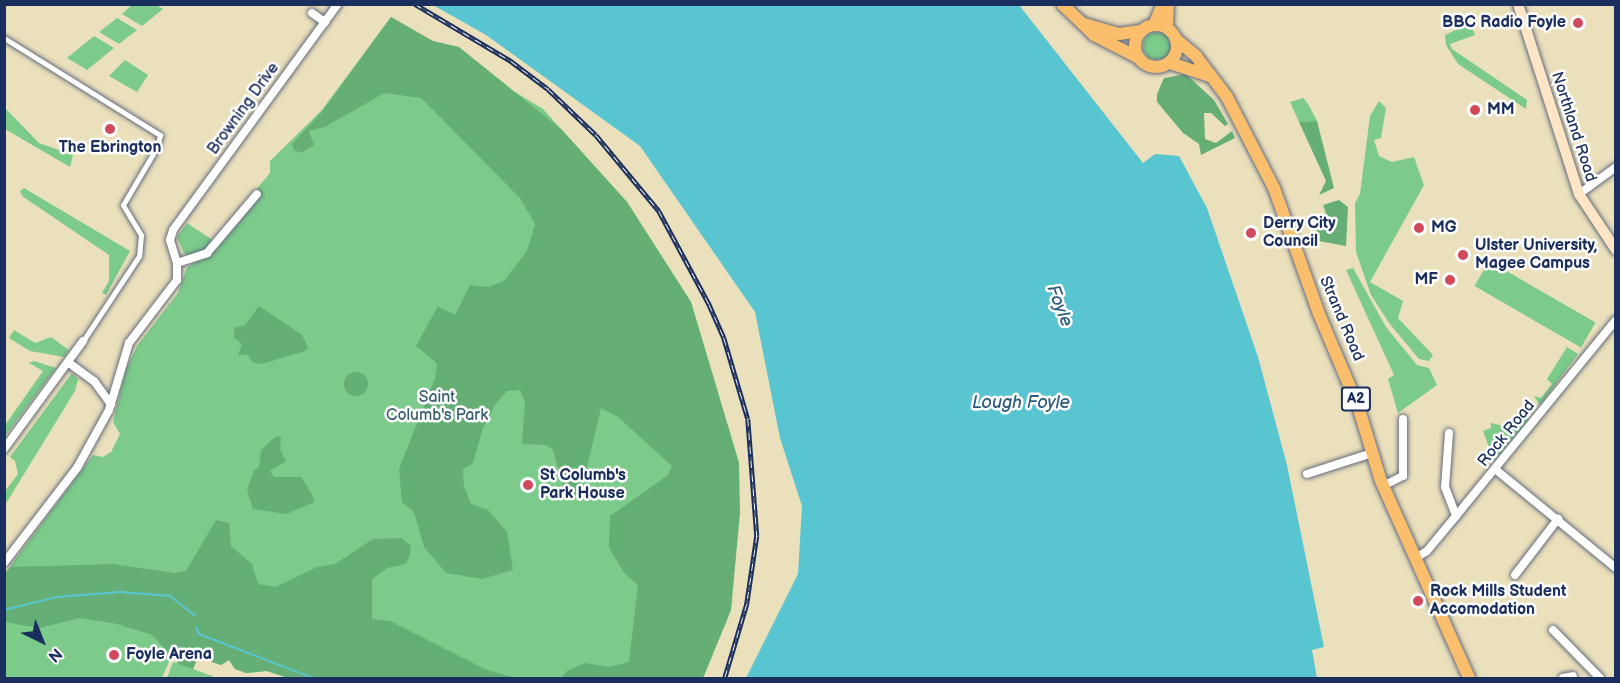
<!DOCTYPE html>
<style>
body{margin:0}
#map{position:relative;width:1620px;height:683px;overflow:hidden;background:#ebe0bc;font-family:"Balsamiq Sans",sans-serif}
div>[style]{position:absolute}
.green>*{inset:0;background:#7ccb8b;transform-origin:0 0}
.round{border-radius:50%}
.forest>*{inset:0;background:#65af77}
.water>*{inset:0;background:#58c5d0}
.stream>*{height:2px;margin:-1px;padding:0 1px;transform-origin:1px;border-radius:1px;background:#58c5d0}
.roads{filter:drop-shadow(0 0 2px #646d7f) drop-shadow(0 0 2px #646d7f)}
.pedestrian>*{height:5px;margin:-2.5px;padding:0 2.5px;transform-origin:2.5px;border-radius:2.5px;background:#fff}
.minor>*{height:8px;margin:-4px;padding:0 4px;transform-origin:4px;border-radius:4px;background:#fff}
.secondary>*{height:10px;margin:-5px;padding:0 5px;transform-origin:5px;border-radius:5px;background:#fde5c5}
.primary>*{height:12px;margin:-6px;padding:0 6px;transform-origin:6px;border-radius:6px;background:#fabe6d}
.trunk>*{height:12px;margin:-6px;padding:0 6px;transform-origin:6px;border-radius:6px;background:#fabe6d}
.trunk>.ring{margin:-6px;padding:0;box-sizing:content-box;background:none;border:12px solid #fabe6d;border-radius:50%}
.rail>*{height:4.5px;margin-top:-2.25px;transform-origin:0;background:repeating-linear-gradient(90deg,#fff 0 7px,#1b2f5e 0 14px);box-sizing:border-box;border-block:2px solid #1b2f5e}
.dots>*{width:16px;height:16px;translate:-50% -50%;box-sizing:border-box;border:3px solid #fff;border-radius:50%}
span{translate:-50% -50%;white-space:nowrap;text-align:center;line-height:1.15;-webkit-text-stroke:5px #fff;paint-order:stroke}
.shield-label span{padding:2px 4px;background:#fff;border:2px solid;border-radius:4px;-webkit-text-stroke-width:0}
.shield-label{font-size:15px;color:#1b2f5e;font-weight:700}
.poi-label{font-size:16px;color:#1b2f5e;font-weight:700}
.right{translate:-100% -50%;text-align:right}
.left{translate:0 -50%;text-align:left}
.street-label{font-size:16px;color:#1b2f5e}
.park-label{font-size:16px;color:#385e6c}
.water-label{font-size:18px;color:#2d5c80;font-style:italic}
.frame{position:absolute;inset:0;border:6px solid #1b2f5e;pointer-events:none}
.north{position:absolute;left:12px;top:611px;width:60px;height:60px;-webkit-text-stroke:4px #fff;paint-order:stroke;rotate:137deg;font-size:16px;font-weight:700;line-height:24px;text-align:center;color:#1b2f5e}
.north::after{content:'';display:block;margin:auto;width:21px;height:27px;background:#1b2f5e;clip-path:polygon(50% 0,100% 100%,50% 72%,0 100%)}
</style>
<div id="map">
<div class="green">
<div style="clip-path:polygon(133px 4px,156px 5px,163px 9px,142px 26px,122px 14px)"></div>
<div style="clip-path:polygon(391px 17px,543px 109px,627px 202px,691px 302px,739px 463px,731px 610px,703px 678px,288px 678px,267px 671px,246px 673px,235px 669px,229px 660px,221px 665px,198px 657px,193px 669px,217px 678px,167px 678px,173px 662px,178px 663px,172px 655px,162px 678px,5px 678px,5px 573px,93px 455px,103px 457px,111px 452px,120px 434px,113px 422px,125px 372px,137px 346px,178px 293px,187px 267px,215px 251px,260px 197px,254px 192px,270px 173px,270px 161px,321px 111px)"></div>
<div style="clip-path:polygon(117px 18px,137px 30px,119px 44px,99px 32px)"></div>
<div style="clip-path:polygon(1470px 23px,1475px 35px,1450px 44px,1452px 49px,1527px 100px,1526px 109px,1458px 64px,1446px 45px,1445px 35px)"></div>
<div class="round" style="left:1143px;top:32px;width:28px;height:28px"></div>
<div style="clip-path:polygon(94px 36px,114px 48px,87px 70px,67px 58px)"></div>
<div style="clip-path:polygon(125px 60px,148px 75px,137px 92px,109px 76px)"></div>
<div style="clip-path:polygon(1303px 98px,1307px 102px,1317px 121px,1299px 122px,1290px 102px)"></div>
<div style="clip-path:polygon(1379px 101px,1386px 108px,1381px 138px,1374px 140px,1379px 156px,1392px 162px,1414px 157px,1424px 185px,1370px 282px,1403px 301px,1398px 318px,1433px 355px,1429px 361px,1419px 359px,1389px 323px,1371px 295px,1356px 252px,1355px 203px,1360px 194px,1370px 116px)"></div>
<div style="clip-path:polygon(5px 108px,39px 143px,73px 155px,70px 167px,5px 129px)"></div>
<div style="clip-path:polygon(24px 188px,130px 251px,106px 295px,102px 293px,109px 281px,109px 255px,22px 196px,20px 191px)"></div>
<div style="clip-path:polygon(187px 223px,214px 241px,207px 249px,188px 256px,184px 253px,177px 237px)"></div>
<div style="left:1489px;top:261px;width:123px;height:29px;rotate:30deg"></div>
<div style="clip-path:polygon(1353px 268px,1386px 327px,1417px 365px,1429px 368px,1437px 385px,1398px 413px,1388px 379px,1394px 375px,1346px 270px)"></div>
<div style="clip-path:polygon(14px 330px,35px 343px,51px 337px,69px 350px,64px 357px,30px 351px,9px 338px)"></div>
<div style="clip-path:polygon(1567px 347px,1578px 354px,1540px 405px,1534px 396px,1541px 398px,1552px 384px,1547px 379px)"></div>
<div style="clip-path:polygon(34px 361px,56px 368px,5px 436px,5px 425px,43px 371px,29px 363px)"></div>
<div style="clip-path:polygon(72px 373px,78px 379px,75px 391px,5px 505px,5px 491px,18px 474px,15px 461px,10px 457px)"></div>
<div style="clip-path:polygon(1523px 411px,1529px 419px,1494px 461px,1483px 431px,1491px 428px,1491px 423px,1508px 427px)"></div>
</div>
<div class="forest">
<div style="clip-path:polygon(391px 17px,433px 41px,459px 47px,562px 130px,627px 202px,691px 302px,739px 463px,740px 513px,731px 610px,703px 678px,561px 678px,567px 671px,585px 663px,609px 667px,629px 662px,638px 585px,625px 574px,609px 548px,610px 516px,668px 475px,672px 466px,618px 417px,601px 408px,585px 476px,575px 495px,565px 494px,553px 450px,546px 445px,522px 444px,525px 402px,520px 390px,507px 391px,497px 402px,483px 428px,473px 463px,463px 469px,464px 487px,471px 504px,488px 510px,507px 532px,513px 570px,482px 579px,446px 573px,424px 547px,414px 512px,402px 502px,399px 469px,435px 378px,437px 363px,416px 346px,438px 306px,455px 315px,470px 285px,488px 287px,504px 281px,527px 251px,535px 224px,520px 198px,421px 98px,384px 93px,325px 127px,309px 131px,314px 145px,301px 153px,294px 150px,292px 144px,322px 112px)"></div>
<div style="clip-path:polygon(1186px 74px,1214px 100px,1228px 124px,1225px 126px,1211px 113px,1204px 113px,1205px 139px,1216px 143px,1232px 131px,1235px 138px,1201px 155px,1199px 144px,1183px 133px,1157px 102px,1157px 94px,1164px 78px)"></div>
<div style="clip-path:polygon(1317px 121px,1334px 188px,1319px 195px,1326px 181px,1299px 122px)"></div>
<div style="clip-path:polygon(1339px 200px,1348px 207px,1346px 246px,1313px 240px,1309px 235px,1329px 222px,1323px 205px)"></div>
<div style="clip-path:polygon(259px 306px,302px 335px,308px 348px,305px 351px,262px 364px,252px 362px,247px 354px,238px 356px,242px 344px,234px 338px,234px 328px,245px 325px)"></div>
<div class="round" style="left:344px;top:372px;width:24px;height:24px"></div>
<div style="clip-path:polygon(276px 436px,281px 437px,280px 449px,286px 461px,270px 471px,274px 477px,301px 477px,313px 496px,314px 502px,287px 514px,253px 509px,247px 490px,254px 471px,259px 467px,261px 450px)"></div>
<div style="clip-path:polygon(216px 520px,229px 523px,231px 546px,252px 564px,258px 584px,276px 587px,317px 567px,335px 564px,373px 539px,401px 538px,411px 546px,410px 555px,406px 564px,387px 568px,372px 579px,372px 619px,390px 621px,487px 670px,515px 678px,288px 678px,267px 671px,246px 673px,235px 669px,229px 660px,221px 665px,198px 657px,193px 669px,179px 664px,152px 635px,117px 624px,80px 618px,39px 628px,5px 622px,5px 573px,12px 567px,113px 564px,175px 573px,186px 571px)"></div>
</div>
<div class="water">
<div style="clip-path:polygon(433px 5px,1019px 5px,1143px 163px,1155px 154px,1179px 156px,1207px 208px,1258px 357px,1287px 465px,1324px 647px,1312px 650px,1317px 678px,746px 678px,798px 574px,802px 506px,780px 438px,755px 312px,640px 146px,486px 35px)"></div>
</div>
<div class="stream">
<div style="left:4px;top:610px;width:55px;rotate:-13.8deg"></div>
<div style="left:57px;top:597px;width:63px;rotate:-4.5deg"></div>
<div style="left:120px;top:592px;width:50px;rotate:4.6deg"></div>
<div style="left:170px;top:596px;width:31px;rotate:38deg"></div>
<div style="left:196px;top:627px;width:8px;rotate:67deg"></div>
<div style="left:199px;top:634px;width:122px;rotate:21.1deg"></div>
</div>
<div class="roads">
<div class="pedestrian">
<div style="left:4px;top:38px;width:184px;rotate:31.9deg"></div>
<div style="left:160px;top:135px;width:12px;rotate:104deg"></div>
<div style="left:157px;top:147px;width:67px;rotate:120.4deg"></div>
<div style="left:123px;top:205px;width:35px;rotate:59deg"></div>
<div style="left:141px;top:235px;width:21px;rotate:95deg"></div>
<div style="left:139px;top:256px;width:102px;rotate:123.4deg"></div>
</div>
<div class="minor">
<div style="left:312px;top:13px;width:16px;rotate:35deg"></div>
<div style="left:1579px;top:194px;width:46px;rotate:-36.1deg"></div>
<div style="left:177px;top:263px;width:32px;rotate:-18deg"></div>
<div style="left:207px;top:253px;width:77px;rotate:-49.7deg"></div>
<div style="left:69px;top:363px;width:31px;rotate:36deg"></div>
<div style="left:94px;top:381px;width:29px;rotate:54deg"></div>
<div style="left:1449px;top:433px;width:54px;rotate:94.2deg"></div>
<div style="left:1445px;top:487px;width:31px;rotate:69deg"></div>
<div style="left:4px;top:449px;width:134px;rotate:-53.8deg"></div>
<div style="left:1495px;top:469px;width:156px;rotate:39.3deg"></div>
<div style="left:1307px;top:474px;width:68px;rotate:-17.9deg"></div>
<div style="left:1383px;top:486px;width:22px;rotate:-27deg"></div>
<div style="left:1403px;top:476px;width:57px;rotate:-90deg"></div>
<div style="left:1414px;top:559px;width:15px;rotate:-32deg"></div>
<div style="left:1427px;top:551px;width:45px;rotate:-50.4deg"></div>
<div style="left:1456px;top:516px;width:253px;rotate:-50.8deg"></div>
<div style="left:4px;top:563px;width:120px;rotate:-52.5deg"></div>
<div style="left:77px;top:468px;width:66px;rotate:-61.1deg"></div>
<div style="left:109px;top:410px;width:70px;rotate:-73.4deg"></div>
<div style="left:129px;top:343px;width:79px;rotate:-52.7deg"></div>
<div style="left:177px;top:280px;width:17px;rotate:-90deg"></div>
<div style="left:177px;top:263px;width:24px;rotate:-107deg"></div>
<div style="left:170px;top:240px;width:10px;rotate:-73deg"></div>
<div style="left:173px;top:230px;width:280px;rotate:-53.9deg"></div>
<div style="left:1515px;top:575px;width:71px;rotate:-52.5deg"></div>
<div style="left:1553px;top:630px;width:67px;rotate:45.6deg"></div>
<div style="left:1563px;top:678px;width:10px;rotate:-11deg"></div>
</div>
<div class="secondary">
<div style="left:1518px;top:4px;width:200px;rotate:72.2deg"></div>
<div style="left:1579px;top:194px;width:67px;rotate:56.5deg"></div>
</div>
<div class="primary">
<div style="left:1154px;top:25px;width:23px;rotate:-67deg"></div>
<div style="left:1167px;top:27px;width:23px;rotate:-88deg"></div>
</div>
<div class="trunk">
<div style="left:1062px;top:4px;width:45px;rotate:44.1deg"></div>
<div style="left:1094px;top:35px;width:51px;rotate:27.1deg"></div>
<div style="left:1084px;top:24px;width:36px;rotate:16deg"></div>
<div style="left:1119px;top:34px;width:22px;rotate:-8deg"></div>
<div class="ring" style="left:1135px;top:25px;width:30px;height:30px"></div>
<div style="left:1177px;top:40px;width:25px;rotate:40deg"></div>
<div style="left:1196px;top:56px;width:51px;rotate:52.9deg"></div>
<div style="left:1227px;top:97px;width:102px;rotate:62.7deg"></div>
<div style="left:1274px;top:188px;width:134px;rotate:70.3deg"></div>
<div style="left:1319px;top:314px;width:100px;rotate:67deg"></div>
<div style="left:1358px;top:406px;width:78px;rotate:73deg"></div>
<div style="left:1381px;top:481px;width:216px;rotate:65.9deg"></div>
<div style="left:1170px;top:63px;width:42px;rotate:18deg"></div>
</div>
</div>
<div class="rail">
<div style="left:415px;top:4px;width:112px;rotate:30.7deg"></div>
<div style="left:511px;top:61px;width:46px;rotate:37.1deg"></div>
<div style="left:548px;top:89px;width:66px;rotate:43.8deg"></div>
<div style="left:596px;top:135px;width:99px;rotate:50.3deg"></div>
<div style="left:659px;top:211px;width:106px;rotate:61.7deg"></div>
<div style="left:709px;top:304px;width:37px;rotate:66deg"></div>
<div style="left:724px;top:338px;width:84px;rotate:73.5deg"></div>
<div style="left:748px;top:419px;width:117px;rotate:85.6deg"></div>
<div style="left:757px;top:536px;width:69px;rotate:98.4deg"></div>
<div style="left:747px;top:604px;width:77px;rotate:106.6deg"></div>
</div>
<div class="dots">
<div style="left:1578px;top:23px;background:#d1495b"></div>
<div style="left:1475px;top:110px;background:#d1495b"></div>
<div style="left:110px;top:129px;background:#d1495b"></div>
<div style="left:1419px;top:228px;background:#d1495b"></div>
<div style="left:1251px;top:233px;background:#d1495b"></div>
<div style="left:1463px;top:255px;background:#d1495b"></div>
<div style="left:1450px;top:280px;background:#d1495b"></div>
<div style="left:528px;top:485px;background:#d1495b"></div>
<div style="left:1418px;top:601px;background:#d1495b"></div>
<div style="left:114px;top:655px;background:#d1495b"></div>
</div>
<div class="shield-label">
<span style="left:1356px;top:399px">A2</span>
</div>
<div class="poi-label">
<span class="right" style="left:1566px;top:23px">BBC Radio Foyle</span>
<span class="left" style="left:1487px;top:110px">MM</span>
<span style="left:110px;top:148px">The Ebrington</span>
<span class="left" style="left:1263px;top:233px">Derry City<br>Council</span>
<span class="left" style="left:1431px;top:228px">MG</span>
<span class="left" style="left:1475px;top:255px">Ulster University,<br>Magee Campus</span>
<span class="right" style="left:1438px;top:280px">MF</span>
<span class="left" style="left:540px;top:485px">St Columb's<br>Park House</span>
<span class="left" style="left:1430px;top:601px">Rock Mills Student<br>Accomodation</span>
<span class="left" style="left:126px;top:655px">Foyle Arena</span>
</div>
<div class="street-label">
<span style="left:244px;top:109px;rotate:-54deg">Browning Drive</span>
<span style="left:1573px;top:127px;rotate:72deg">Northland Road</span>
<span style="left:1341px;top:319px;rotate:67deg">Strand Road</span>
<span style="left:1507px;top:434px;rotate:-51deg">Rock Road</span>
</div>
<div class="park-label">
<span style="left:437px;top:407px">Saint<br>Columb's Park</span>
</div>
<div class="water-label">
<span style="left:1059px;top:306px;rotate:69deg">Foyle</span>
<span style="left:1021px;top:403px">Lough Foyle</span>
</div>
<div class="frame"></div>
<div class="north">N</div>
</div>
